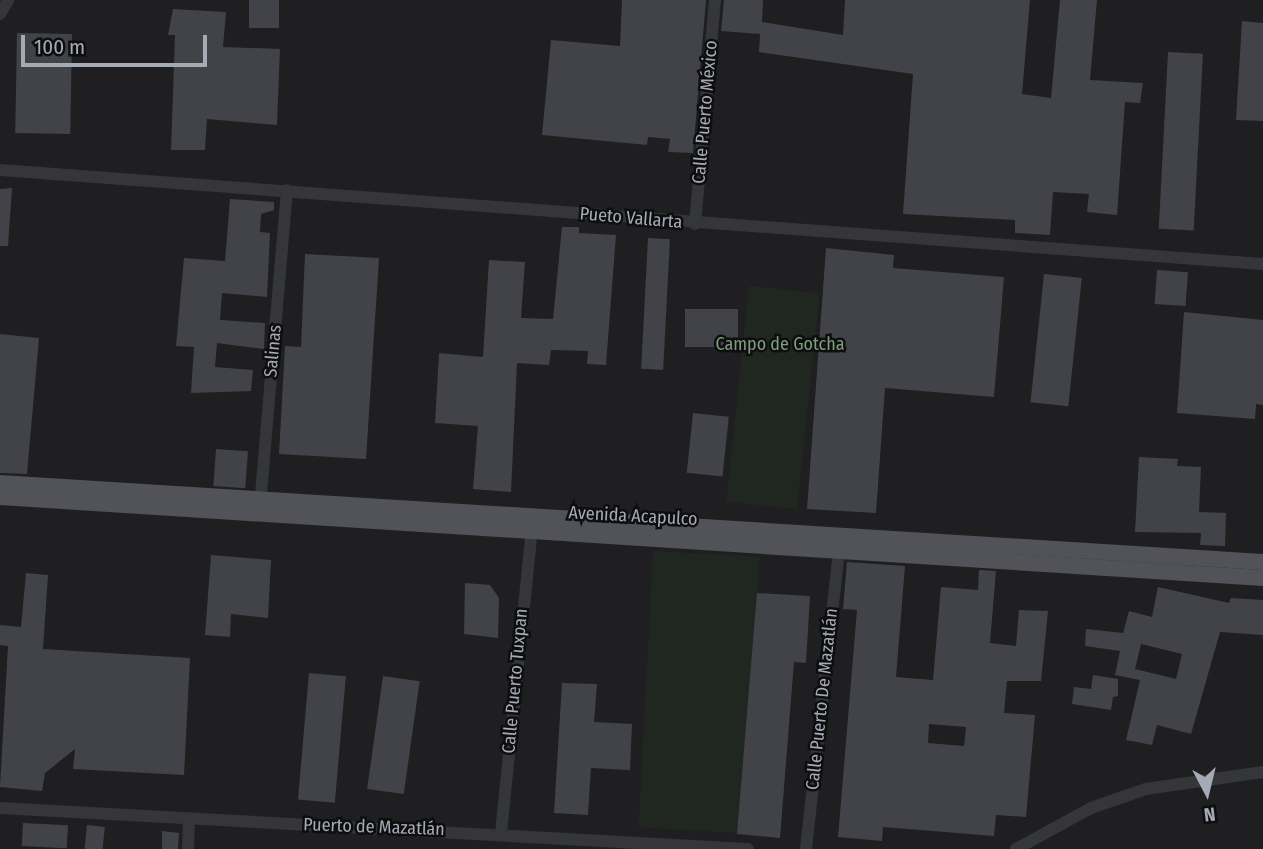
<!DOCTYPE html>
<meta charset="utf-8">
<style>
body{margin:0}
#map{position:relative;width:1263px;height:849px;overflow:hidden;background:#131315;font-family:"Fira Sans Condensed",sans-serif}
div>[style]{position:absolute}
.built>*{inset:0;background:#1f1f22;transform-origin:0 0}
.green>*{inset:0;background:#202720;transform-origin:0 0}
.building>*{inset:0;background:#424348;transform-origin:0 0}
.minor>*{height:12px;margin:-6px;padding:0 6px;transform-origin:6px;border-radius:6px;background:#34363a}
.major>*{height:16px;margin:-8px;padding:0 8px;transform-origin:8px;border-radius:8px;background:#515359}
span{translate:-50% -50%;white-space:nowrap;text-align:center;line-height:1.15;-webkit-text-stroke:5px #0e0e10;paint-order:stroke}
.street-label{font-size:18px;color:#a5abb5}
.park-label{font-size:18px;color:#7d9f7d}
.north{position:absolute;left:1172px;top:758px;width:70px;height:70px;-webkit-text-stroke:5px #0e0e10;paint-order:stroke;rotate:173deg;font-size:19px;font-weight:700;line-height:28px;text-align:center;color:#a5abb5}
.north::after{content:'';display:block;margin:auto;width:24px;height:32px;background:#a5abb5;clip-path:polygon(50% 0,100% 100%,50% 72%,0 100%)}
.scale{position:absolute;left:21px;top:35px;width:186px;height:32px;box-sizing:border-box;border:4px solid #a5abb5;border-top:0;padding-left:9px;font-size:21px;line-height:24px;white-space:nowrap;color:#a5abb5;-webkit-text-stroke:5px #0e0e10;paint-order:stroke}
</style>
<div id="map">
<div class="built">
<div style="left:0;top:0;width:1263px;height:849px"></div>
</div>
<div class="green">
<div style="left:749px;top:286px;width:71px;height:217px;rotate:6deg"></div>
<div style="left:653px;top:551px;width:107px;height:277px;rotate:3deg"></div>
</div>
<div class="building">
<div style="left:249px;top:0;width:30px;height:28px"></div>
<div style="clip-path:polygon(622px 0,706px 0,693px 153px,668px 152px,670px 139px,648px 137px,647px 145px,542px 135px,551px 40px,620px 46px)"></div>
<div style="clip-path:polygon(724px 0,763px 0,762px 22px,843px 35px,845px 0,1030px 0,1022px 94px,1051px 98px,1060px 0,1097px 0,1090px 80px,1143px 83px,1140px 103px,1125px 102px,1117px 215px,1087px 212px,1089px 194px,1053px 192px,1050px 235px,1015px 233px,1015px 220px,903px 214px,913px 74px,759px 52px,760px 34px,721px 31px)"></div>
<div style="clip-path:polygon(173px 9px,226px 12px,223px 47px,280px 49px,277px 125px,207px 119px,205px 150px,171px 150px,175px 35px,168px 35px)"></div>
<div style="clip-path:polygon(1242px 21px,1263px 23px,1263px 121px,1236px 120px)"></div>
<div style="left:17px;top:33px;width:55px;height:100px;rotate:1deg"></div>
<div style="left:1168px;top:52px;width:35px;height:177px;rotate:3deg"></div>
<div style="clip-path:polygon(12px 188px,8px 246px,0 246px,0 189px)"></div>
<div style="clip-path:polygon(230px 199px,274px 202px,274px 210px,261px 214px,260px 232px,270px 233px,267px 297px,222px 293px,220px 320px,265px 323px,264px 349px,217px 343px,215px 367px,253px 370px,251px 391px,191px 393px,194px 347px,176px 346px,184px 258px,225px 261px)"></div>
<div style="clip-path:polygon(562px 227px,579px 227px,579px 233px,616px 235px,606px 365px,587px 364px,588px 351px,551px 350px,549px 365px,517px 363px,511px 492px,473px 489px,478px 426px,435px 423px,439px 353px,483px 357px,489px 260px,525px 262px,521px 318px,553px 319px)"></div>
<div style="left:648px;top:238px;width:22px;height:131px;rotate:3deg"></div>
<div style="clip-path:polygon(826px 248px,894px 255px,893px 268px,1004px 277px,994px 397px,885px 388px,876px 513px,807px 509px)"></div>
<div style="clip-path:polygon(305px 254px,379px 258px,366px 459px,279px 454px,285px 346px,301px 347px)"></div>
<div style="left:1157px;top:270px;width:31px;height:34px;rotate:4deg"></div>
<div style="left:1044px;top:274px;width:38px;height:129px;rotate:6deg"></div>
<div style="left:685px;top:309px;width:53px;height:38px"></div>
<div style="clip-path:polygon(1184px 312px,1263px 320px,1263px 405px,1256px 404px,1255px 419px,1177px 413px)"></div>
<div style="clip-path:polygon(0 334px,39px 338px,27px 474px,0 473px)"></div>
<div style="left:693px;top:413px;width:36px;height:60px;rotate:6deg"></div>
<div style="left:216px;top:449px;width:32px;height:37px;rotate:4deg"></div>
<div style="clip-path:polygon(1139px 457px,1178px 459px,1177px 466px,1201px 467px,1199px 512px,1226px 513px,1225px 546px,1200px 545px,1201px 533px,1135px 532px)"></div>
<div style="clip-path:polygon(211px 555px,271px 560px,268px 618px,231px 614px,230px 637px,205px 635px)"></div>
<div style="clip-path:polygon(evenodd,847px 562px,905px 566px,896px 677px,933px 680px,941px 587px,978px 590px,979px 570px,996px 571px,990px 643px,1016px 646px,1019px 610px,1048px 611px,1041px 681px,1007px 681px,1004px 713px,1035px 715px,1026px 817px,996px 815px,994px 836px,883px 827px,882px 841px,838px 837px,857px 610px,843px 609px,847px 562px,929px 724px,966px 727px,964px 746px,928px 743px,929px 724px)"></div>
<div style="clip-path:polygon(26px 573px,48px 575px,43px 649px,190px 658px,184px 775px,73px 769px,75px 749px,45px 773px,42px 791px,0 787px,8px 646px,0 645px,0 625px,21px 627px)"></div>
<div style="clip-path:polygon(465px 583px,490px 585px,499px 598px,498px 638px,464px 634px)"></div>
<div style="clip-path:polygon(evenodd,1158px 587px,1229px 603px,1231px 598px,1263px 600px,1263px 635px,1220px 632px,1191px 734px,1157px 725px,1152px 745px,1126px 740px,1140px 680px,1115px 675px,1120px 651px,1085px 646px,1086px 629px,1123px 633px,1129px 611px,1152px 617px,1158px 587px,1141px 644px,1182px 654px,1176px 679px,1135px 669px,1141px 644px)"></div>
<div style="clip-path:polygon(757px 593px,810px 596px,806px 663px,794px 662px,780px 838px,737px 834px)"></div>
<div style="left:309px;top:673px;width:37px;height:127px;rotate:5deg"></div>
<div style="clip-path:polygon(1093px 675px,1118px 679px,1118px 696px,1113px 697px,1111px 710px,1072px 704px,1074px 687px,1091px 689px)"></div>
<div style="left:383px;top:676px;width:37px;height:114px;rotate:8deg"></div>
<div style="clip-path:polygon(562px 683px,597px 684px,594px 722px,632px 724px,630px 770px,591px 768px,588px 815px,554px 813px)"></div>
<div style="left:23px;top:823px;width:45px;height:23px;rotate:3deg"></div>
<div style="left:87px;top:825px;width:18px;height:24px;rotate:6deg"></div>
<div style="clip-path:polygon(162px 831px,179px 833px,178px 849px,162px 849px)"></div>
</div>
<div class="minor">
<div style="left:0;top:14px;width:16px;rotate:-60deg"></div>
<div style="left:0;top:170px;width:1266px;rotate:4.26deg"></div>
<div style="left:695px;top:224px;width:225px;rotate:-84.9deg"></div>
<div style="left:260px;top:505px;width:316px;rotate:-85.1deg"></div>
<div style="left:0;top:808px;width:749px;rotate:3.14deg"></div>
<div style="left:501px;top:833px;width:305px;rotate:-84.2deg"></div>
<div style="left:188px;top:849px;width:29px;rotate:-88deg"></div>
<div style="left:806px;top:849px;width:302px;rotate:-83.7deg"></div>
<div style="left:1016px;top:849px;width:85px;rotate:-28.7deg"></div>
<div style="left:1091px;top:808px;width:58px;rotate:-19.1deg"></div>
<div style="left:1146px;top:789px;width:118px;rotate:-8.3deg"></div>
</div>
<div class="major">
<div style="left:0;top:483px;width:1265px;rotate:3.58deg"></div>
<div style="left:0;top:497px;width:1266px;rotate:3.67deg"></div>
</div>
<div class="street-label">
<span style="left:705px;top:112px;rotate:-85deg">Calle Puerto México</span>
<span style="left:631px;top:218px;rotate:5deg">Pueto Vallarta</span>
<span style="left:273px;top:351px;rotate:-85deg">Salinas</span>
<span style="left:633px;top:516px;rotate:3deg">Avenida Acapulco</span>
<span style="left:515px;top:681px;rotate:-85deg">Calle Puerto Tuxpan</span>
<span style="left:822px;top:699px;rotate:-84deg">Calle Puerto De Mazatlán</span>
<span style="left:374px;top:827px;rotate:2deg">Puerto de Mazatlán</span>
</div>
<div class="park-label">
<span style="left:780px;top:344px">Campo de Gotcha</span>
</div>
<div class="north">N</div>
<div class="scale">100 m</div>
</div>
